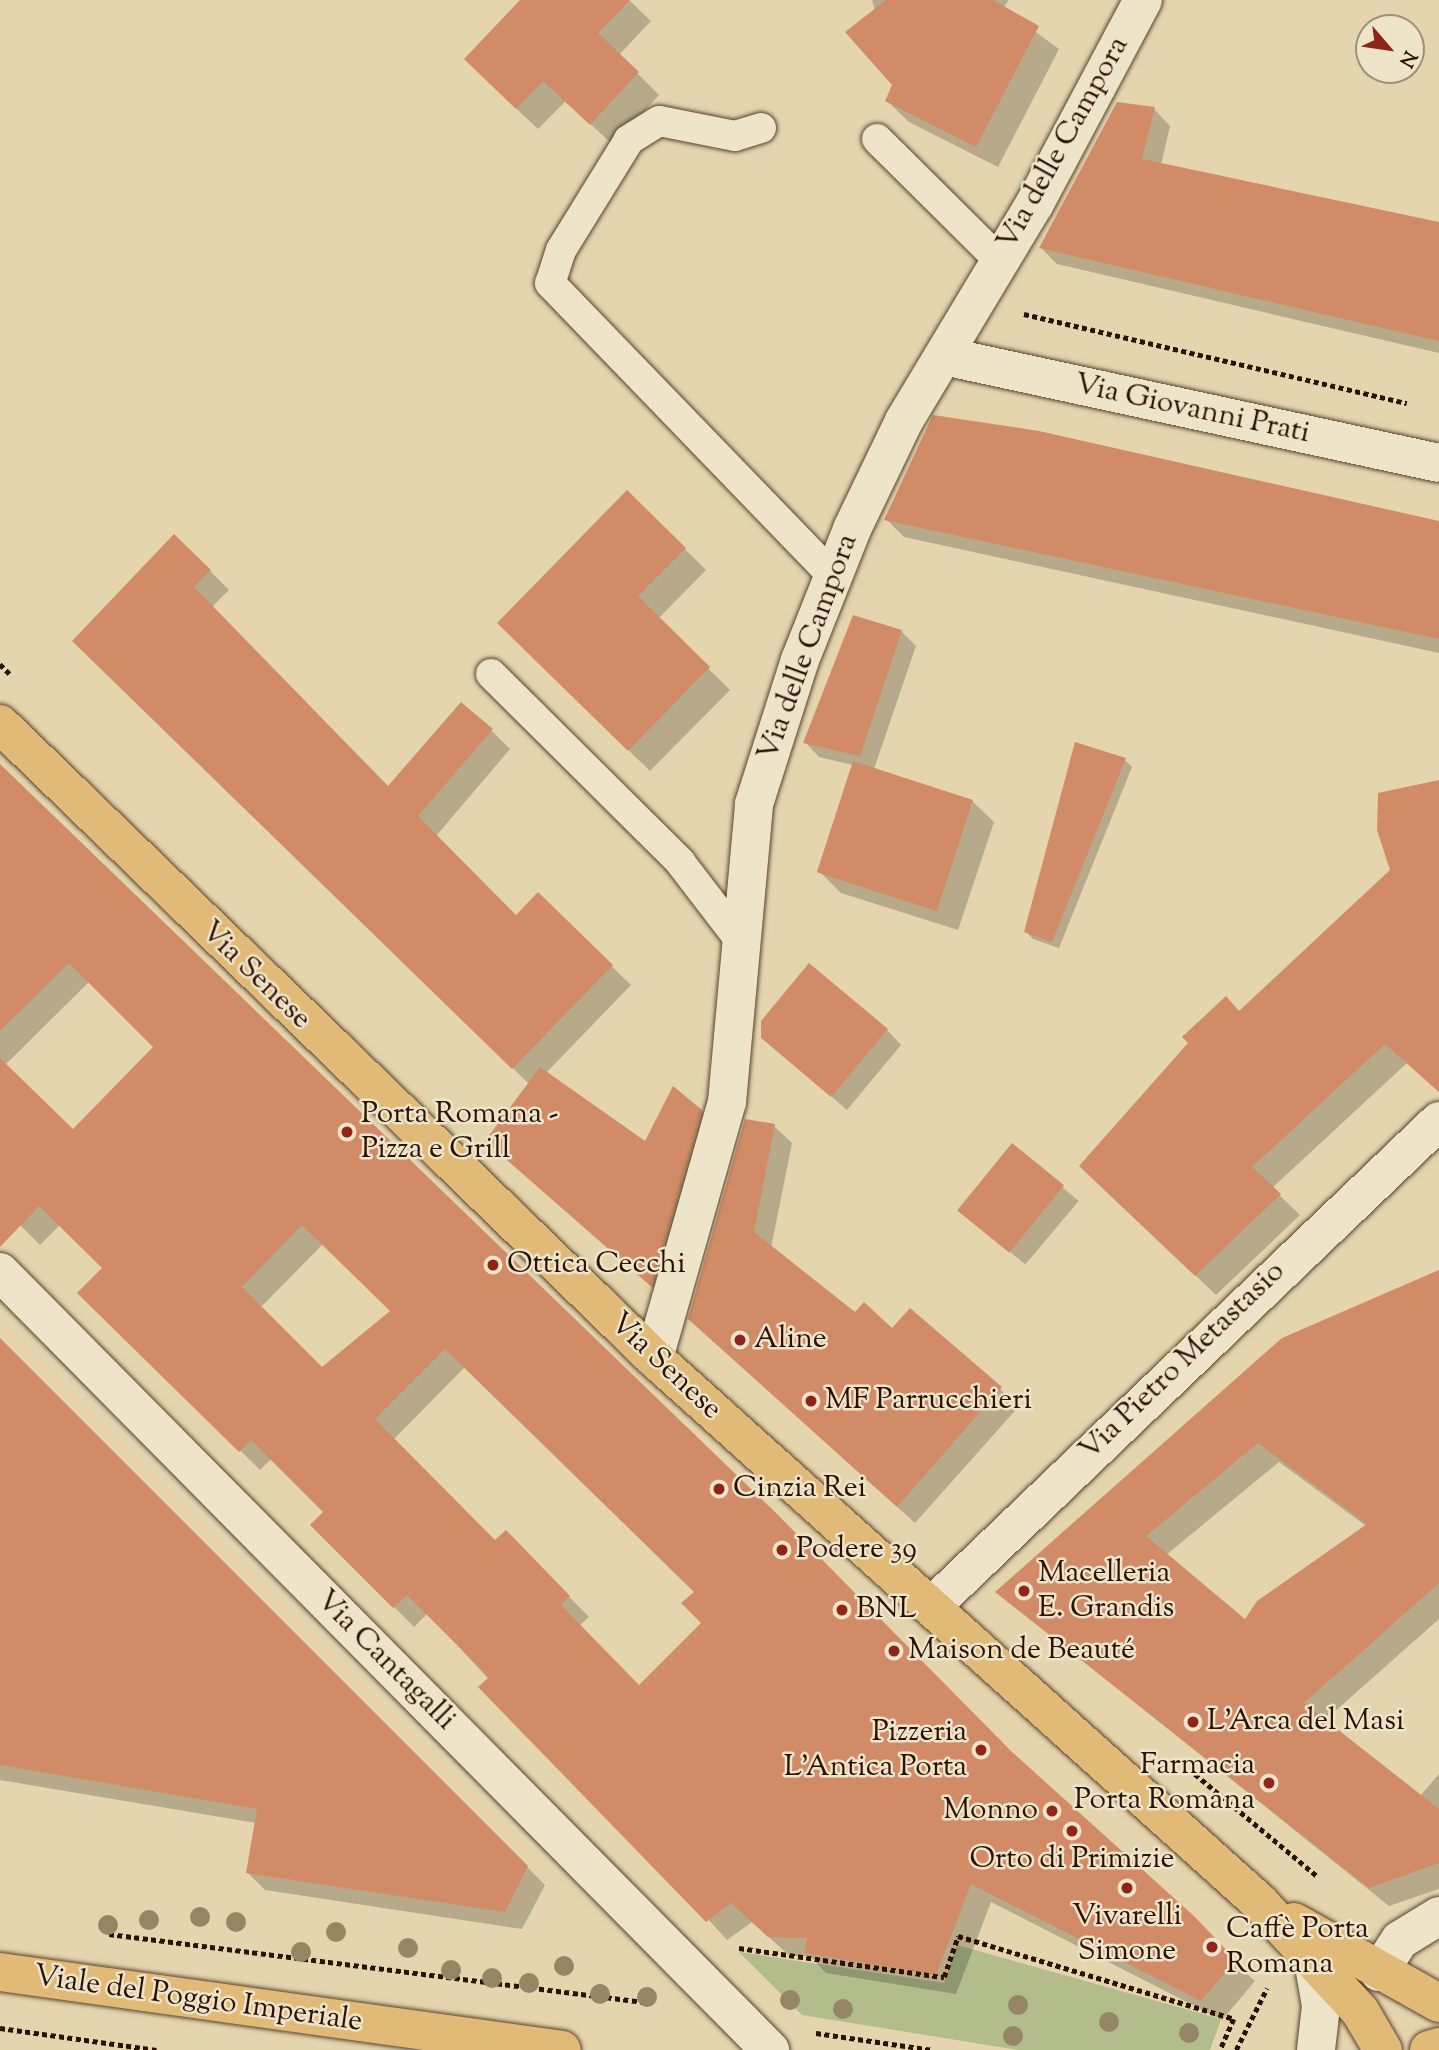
<!DOCTYPE html>
<meta charset="utf-8">
<style>
body{margin:0}
#map{position:relative;width:1439px;height:2050px;overflow:hidden;background:#e4d5ae;font-family:"Sorts Mill Goudy",serif}
div>[style]{position:absolute}
.green>*{inset:0;background:#b2bd8b}
.shadow>*{inset:0;background:#0003;transform-origin:0 0}
.building>*{inset:0;background:#d18b67;transform-origin:0 0}
.path>*{height:4.5px;margin-top:-2.25px;transform-origin:0;background:repeating-linear-gradient(90deg,#2c1104 0 5px,transparent 0 8.5px)}
.roads{filter:drop-shadow(0 0 2px #5a422e) drop-shadow(0 0 2px #5a422e)}
.service>*{height:30px;margin:-15px;padding:0 15px;transform-origin:15px;border-radius:15px;background:#ede4ca}
.minor>*{height:38px;margin:-19px;padding:0 19px;transform-origin:19px;border-radius:19px;background:#ede4ca}
.primary>*{height:38px;margin:-19px;padding:0 19px;transform-origin:19px;border-radius:19px;background:#e2ba77}
.trees>*{width:20px;height:20px;margin:-10px;border-radius:50%;background:#958666}
.dots>*{width:19px;height:19px;translate:-50% -50%;box-sizing:border-box;border:4px solid #ede4ca;border-radius:50%}
span{translate:-50% -50%;white-space:nowrap;text-align:center;line-height:1.15;-webkit-text-stroke:5px #ede4ca;paint-order:stroke}
.street-label{font-size:30px;color:#2c1104}
.poi-label{font-size:30px;color:#2c1104}
.left{translate:0 -50%;text-align:left}
.right{translate:-100% -50%;text-align:right}
.north{position:absolute;left:1355px;top:14px;width:70px;height:70px;box-sizing:border-box;background:#ede4ca;border:2px solid #a0907b;border-radius:50%;rotate:119deg;font-size:19px;font-weight:700;line-height:28px;text-align:center;color:#2c1104}
.north::after{content:'';display:block;margin:auto;width:24px;height:32px;background:#8f2418;clip-path:polygon(50% 0,100% 100%,50% 72%,0 100%)}
</style>
<div id="map">
<div class="green">
<div style="clip-path:polygon(957px 1945px,1221px 2019px,1210px 2050px,1018px 2050px,802px 2015px,739px 1952px,944px 1983px)"></div>
</div>
<div class="shadow">
<div style="clip-path:polygon(522px 0,629px 0,651px 21px,619px 55px,659px 95px,613px 145px,566px 101px,538px 129px,487px 81px)"></div>
<div style="clip-path:polygon(872px 0,1009px 0,1003px 8px,1059px 49px,998px 167px,909px 122px,887px 101px,894px 84px)"></div>
<div style="clip-path:polygon(1154px 109px,1170px 126px,1161px 165px,1439px 226px,1439px 353px,1057px 264px,1041px 248px)"></div>
<div style="clip-path:polygon(627px 492px,706px 570px,658px 619px,730px 690px,650px 771px,520px 645px)"></div>
<div style="clip-path:polygon(886px 519px,1439px 521px,1439px 653px,904px 537px)"></div>
<div style="clip-path:polygon(210px 571px,229px 590px,212px 607px,389px 788px,492px 731px,510px 749px,436px 836px,516px 917px,538px 895px,631px 985px,546px 1073px,646px 1143px,701px 1111px,723px 1133px,673px 1306px,487px 1141px,529px 1084px,93px 660px)"></div>
<div style="clip-path:polygon(901px 631px,916px 646px,874px 769px,972px 801px,994px 822px,958px 930px,841px 893px,819px 871px,853px 765px,819px 757px,805px 742px)"></div>
<div style="clip-path:polygon(1125px 760px,1132px 767px,1059px 948px,1033px 939px,1026px 932px)"></div>
<div style="clip-path:polygon(evenodd,0 766px,1010px 1752px,1255px 1981px,1222px 2020px,991px 1902px,956px 1994px,826px 1973px,810px 1956px,790px 1956px,752px 1922px,727px 1940px,428px 1613px,414px 1627px,313px 1525px,325px 1512px,272px 1458px,260px 1470px,80px 1293px,104px 1268px,60px 1225px,40px 1245px,0 1205px,0 766px,90px 981px,156px 1047px,73px 1132px,5px 1065px,90px 981px,0 766px,323px 1244px,392px 1312px,322px 1369px,260px 1308px,323px 1244px,0 766px,465px 1367px,696px 1592px,703px 1623px,639px 1687px,579px 1626px,589px 1617px,506px 1533px,495px 1542px,393px 1440px,465px 1367px)"></div>
<div style="clip-path:polygon(1439px 782px,1439px 1092px,1407px 1063px,1272px 1188px,1300px 1215px,1216px 1295px,1102px 1186px,1240px 1013px,1392px 871px)"></div>
<div style="clip-path:polygon(887px 1030px,901px 1045px,847px 1110px,762px 1037px)"></div>
<div style="clip-path:polygon(774px 1126px,792px 1143px,771px 1248px,855px 1314px,893px 1331px,910px 1310px,1019px 1406px,915px 1523px,708px 1336px)"></div>
<div style="left:1012px;top:1145px;width:87px;height:83px;rotate:40deg"></div>
<div style="clip-path:polygon(evenodd,1439px 1272px,1439px 1619px,1324px 1721px,1420px 1796px,1439px 1774px,1439px 1889px,1389px 1906px,998px 1592px,1439px 1272px,1279px 1462px,1366px 1526px,1245px 1622px,1166px 1555px,1279px 1462px)"></div>
<div style="clip-path:polygon(0 1341px,545px 1885px,522px 1929px,265px 1890px,247px 1872px,256px 1823px,0 1780px)"></div>
</div>
<div class="building">
<div style="clip-path:polygon(520px 0,630px 0,598px 33px,639px 72px,590px 125px,543px 81px,516px 109px,464px 59px)"></div>
<div style="clip-path:polygon(886px 0,993px 0,1039px 26px,976px 147px,885px 101px,892px 85px,845px 32px)"></div>
<div style="clip-path:polygon(1117px 102px,1155px 107px,1142px 159px,1439px 222px,1439px 341px,1039px 248px)"></div>
<div style="clip-path:polygon(933px 415px,1039px 431px,1439px 521px,1439px 639px,884px 520px)"></div>
<div style="clip-path:polygon(627px 490px,686px 548px,638px 596px,710px 667px,628px 751px,497px 623px)"></div>
<div style="clip-path:polygon(174px 534px,211px 570px,194px 587px,388px 786px,461px 702px,493px 729px,418px 816px,516px 915px,538px 892px,613px 965px,512px 1069px,72px 641px)"></div>
<div style="clip-path:polygon(853px 615px,902px 630px,860px 756px,803px 743px)"></div>
<div style="clip-path:polygon(1075px 742px,1126px 758px,1052px 942px,1024px 932px)"></div>
<div style="left:853px;top:761px;width:126px;height:117px;rotate:18deg"></div>
<div style="clip-path:polygon(evenodd,0 764px,775px 1512px,1011px 1751px,1195px 1917px,1236px 1960px,1201px 2001px,971px 1884px,936px 1975px,804px 1953px,807px 1938px,768px 1937px,731px 1903px,706px 1922px,478px 1687px,489px 1677px,407px 1595px,393px 1608px,310px 1525px,323px 1512px,251px 1440px,239px 1452px,77px 1293px,102px 1268px,39px 1206px,0 1247px,0 1058px,73px 1129px,153px 1047px,69px 963px,0 1031px,0 764px,302px 1225px,390px 1311px,322px 1367px,242px 1287px,302px 1225px,0 764px,445px 1349px,694px 1592px,681px 1603px,701px 1623px,639px 1685px,561px 1605px,570px 1596px,506px 1530px,495px 1540px,375px 1419px,445px 1349px)"></div>
<div style="clip-path:polygon(1439px 780px,1439px 1092px,1385px 1044px,1252px 1167px,1281px 1194px,1195px 1276px,1079px 1166px,1188px 1043px,1182px 1037px,1226px 996px,1239px 1011px,1390px 870px,1377px 830px,1378px 793px)"></div>
<div style="clip-path:polygon(809px 963px,888px 1029px,831px 1097px,761px 1038px,761px 1021px)"></div>
<div style="clip-path:polygon(540px 1067px,645px 1141px,673px 1086px,702px 1110px,652px 1287px,485px 1141px)"></div>
<div style="clip-path:polygon(745px 1119px,775px 1124px,754px 1232px,855px 1312px,864px 1302px,892px 1328px,910px 1308px,1002px 1387px,897px 1507px,688px 1319px)"></div>
<div style="left:1012px;top:1143px;width:67px;height:87px;rotate:39deg"></div>
<div style="clip-path:polygon(evenodd,1439px 1270px,1439px 1583px,1304px 1703px,1439px 1809px,1439px 1863px,1369px 1888px,995px 1592px,1282px 1338px,1439px 1270px,1258px 1443px,1367px 1524px,1257px 1601px,1245px 1619px,1146px 1536px,1258px 1443px)"></div>
<div style="clip-path:polygon(0 1338px,528px 1866px,505px 1912px,246px 1873px,257px 1809px,0 1765px)"></div>
</div>
<div class="path">
<div style="left:1024px;top:314px;width:393px;rotate:13.1deg"></div>
<div style="left:0;top:664px;width:17px;rotate:45deg"></div>
<div style="left:1195px;top:1774px;width:159px;rotate:39.9deg"></div>
<div style="left:109px;top:1934px;width:547px;rotate:7.24deg"></div>
<div style="left:739px;top:1948px;width:207px;rotate:8.1deg"></div>
<div style="left:944px;top:1977px;width:43px;rotate:-71.1deg"></div>
<div style="left:958px;top:1936px;width:288px;rotate:16.7deg"></div>
<div style="left:1234px;top:2019px;width:34px;rotate:114deg"></div>
<div style="left:0;top:2028px;width:158px;rotate:8deg"></div>
<div style="left:816px;top:2033px;width:118px;rotate:8.3deg"></div>
<div style="left:1236px;top:2050px;width:69px;rotate:-63.4deg"></div>
</div>
<div class="roads">
<div class="service">
<div style="left:761px;top:128px;width:27px;rotate:163deg"></div>
<div style="left:735px;top:136px;width:77px;rotate:-168.8deg"></div>
<div style="left:659px;top:121px;width:36px;rotate:148deg"></div>
<div style="left:629px;top:140px;width:129px;rotate:121.7deg"></div>
<div style="left:561px;top:250px;width:35px;rotate:108deg"></div>
<div style="left:550px;top:283px;width:409px;rotate:46deg"></div>
<div style="left:877px;top:139px;width:173px;rotate:44.8deg"></div>
<div style="left:491px;top:674px;width:267px;rotate:44.8deg"></div>
<div style="left:680px;top:862px;width:97px;rotate:52.5deg"></div>
</div>
<div class="minor">
<div style="left:944px;top:356px;width:506px;rotate:12.2deg"></div>
<div style="left:0;top:1272px;width:1095px;rotate:45.3deg"></div>
<div style="left:654px;top:1358px;width:266px;rotate:-74.1deg"></div>
<div style="left:727px;top:1102px;width:299px;rotate:-84.8deg"></div>
<div style="left:754px;top:804px;width:151px;rotate:-72.3deg"></div>
<div style="left:800px;top:660px;width:141px;rotate:-68.3deg"></div>
<div style="left:852px;top:529px;width:120px;rotate:-64.3deg"></div>
<div style="left:904px;top:421px;width:252px;rotate:-59deg"></div>
<div style="left:1034px;top:205px;width:232px;rotate:-62deg"></div>
<div style="left:931px;top:1607px;width:703px;rotate:-43.73deg"></div>
<div style="left:1313px;top:1960px;width:47px;rotate:80.1deg"></div>
<div style="left:1321px;top:2006px;width:44px;rotate:96.5deg"></div>
<div style="left:1379px;top:1972px;width:38px;rotate:-57deg"></div>
<div style="left:1400px;top:1940px;width:46px;rotate:-31.6deg"></div>
</div>
<div class="primary">
<div style="left:0;top:724px;width:911px;rotate:44.11deg"></div>
<div style="left:654px;top:1358px;width:814px;rotate:41.96deg"></div>
<div style="left:1259px;top:1902px;width:149px;rotate:47.2deg"></div>
<div style="left:1360px;top:2011px;width:45px;rotate:59.5deg"></div>
<div style="left:1294px;top:1922px;width:166px;rotate:29.2deg"></div>
<div style="left:0;top:1972px;width:567px;rotate:7.9deg"></div>
<div style="left:1429px;top:2050px;width:10px;rotate:-17deg"></div>
</div>
</div>
<div class="trees">
<div style="left:200px;top:1917px"></div>
<div style="left:149px;top:1920px"></div>
<div style="left:236px;top:1922px"></div>
<div style="left:108px;top:1925px"></div>
<div style="left:336px;top:1932px"></div>
<div style="left:408px;top:1948px"></div>
<div style="left:301px;top:1952px"></div>
<div style="left:564px;top:1966px"></div>
<div style="left:451px;top:1970px"></div>
<div style="left:492px;top:1978px"></div>
<div style="left:529px;top:1983px"></div>
<div style="left:600px;top:1994px"></div>
<div style="left:647px;top:1997px"></div>
<div style="left:790px;top:2000px"></div>
<div style="left:1018px;top:2005px"></div>
<div style="left:843px;top:2009px"></div>
<div style="left:1109px;top:2022px"></div>
<div style="left:1189px;top:2033px"></div>
<div style="left:1013px;top:2036px"></div>
</div>
<div class="dots">
<div style="left:347px;top:1132px;background:#8f2418"></div>
<div style="left:493px;top:1265px;background:#8f2418"></div>
<div style="left:740px;top:1340px;background:#8f2418"></div>
<div style="left:811px;top:1401px;background:#8f2418"></div>
<div style="left:719px;top:1489px;background:#8f2418"></div>
<div style="left:782px;top:1550px;background:#8f2418"></div>
<div style="left:1024px;top:1591px;background:#8f2418"></div>
<div style="left:842px;top:1610px;background:#8f2418"></div>
<div style="left:894px;top:1651px;background:#8f2418"></div>
<div style="left:1193px;top:1722px;background:#8f2418"></div>
<div style="left:981px;top:1750px;background:#8f2418"></div>
<div style="left:1269px;top:1783px;background:#8f2418"></div>
<div style="left:1052px;top:1811px;background:#8f2418"></div>
<div style="left:1072px;top:1831px;background:#8f2418"></div>
<div style="left:1127px;top:1888px;background:#8f2418"></div>
<div style="left:1212px;top:1947px;background:#8f2418"></div>
</div>
<div class="street-label">
<span style="left:1064px;top:144px;rotate:-61deg">Via delle Campora</span>
<span style="left:1192px;top:410px;rotate:12deg">Via Giovanni Prati</span>
<span style="left:809px;top:648px;rotate:-70deg">Via delle Campora</span>
<span style="left:255px;top:976px;rotate:44deg">Via Senese</span>
<span style="left:1183px;top:1362px;rotate:-44deg">Via Pietro Metastasio</span>
<span style="left:665px;top:1367px;rotate:43deg">Via Senese</span>
<span style="left:385px;top:1661px;rotate:45deg">Via Cantagalli</span>
<span style="left:198px;top:2000px;rotate:8deg">Viale del Poggio Imperiale</span>
</div>
<div class="poi-label">
<span class="left" style="left:361px;top:1132px">Porta Romana -<br>Pizza e Grill</span>
<span class="left" style="left:507px;top:1265px">Ottica Cecchi</span>
<span class="left" style="left:754px;top:1340px">Aline</span>
<span class="left" style="left:825px;top:1401px">MF Parrucchieri</span>
<span class="left" style="left:733px;top:1489px">Cinzia Rei</span>
<span class="left" style="left:796px;top:1550px">Podere 39</span>
<span class="left" style="left:1038px;top:1591px">Macelleria<br>E. Grandis</span>
<span class="left" style="left:856px;top:1610px">BNL</span>
<span class="left" style="left:908px;top:1651px">Maison de Beauté</span>
<span class="left" style="left:1207px;top:1722px">L'Arca del Masi</span>
<span class="right" style="left:967px;top:1750px">Pizzeria<br>L'Antica Porta</span>
<span class="right" style="left:1255px;top:1783px">Farmacia<br>Porta Romana</span>
<span class="right" style="left:1038px;top:1811px">Monno</span>
<span style="left:1072px;top:1860px">Orto di Primizie</span>
<span style="left:1127px;top:1934px">Vivarelli<br>Simone</span>
<span class="left" style="left:1226px;top:1947px">Caffè Porta<br>Romana</span>
</div>
<div class="north">N</div>
</div>
